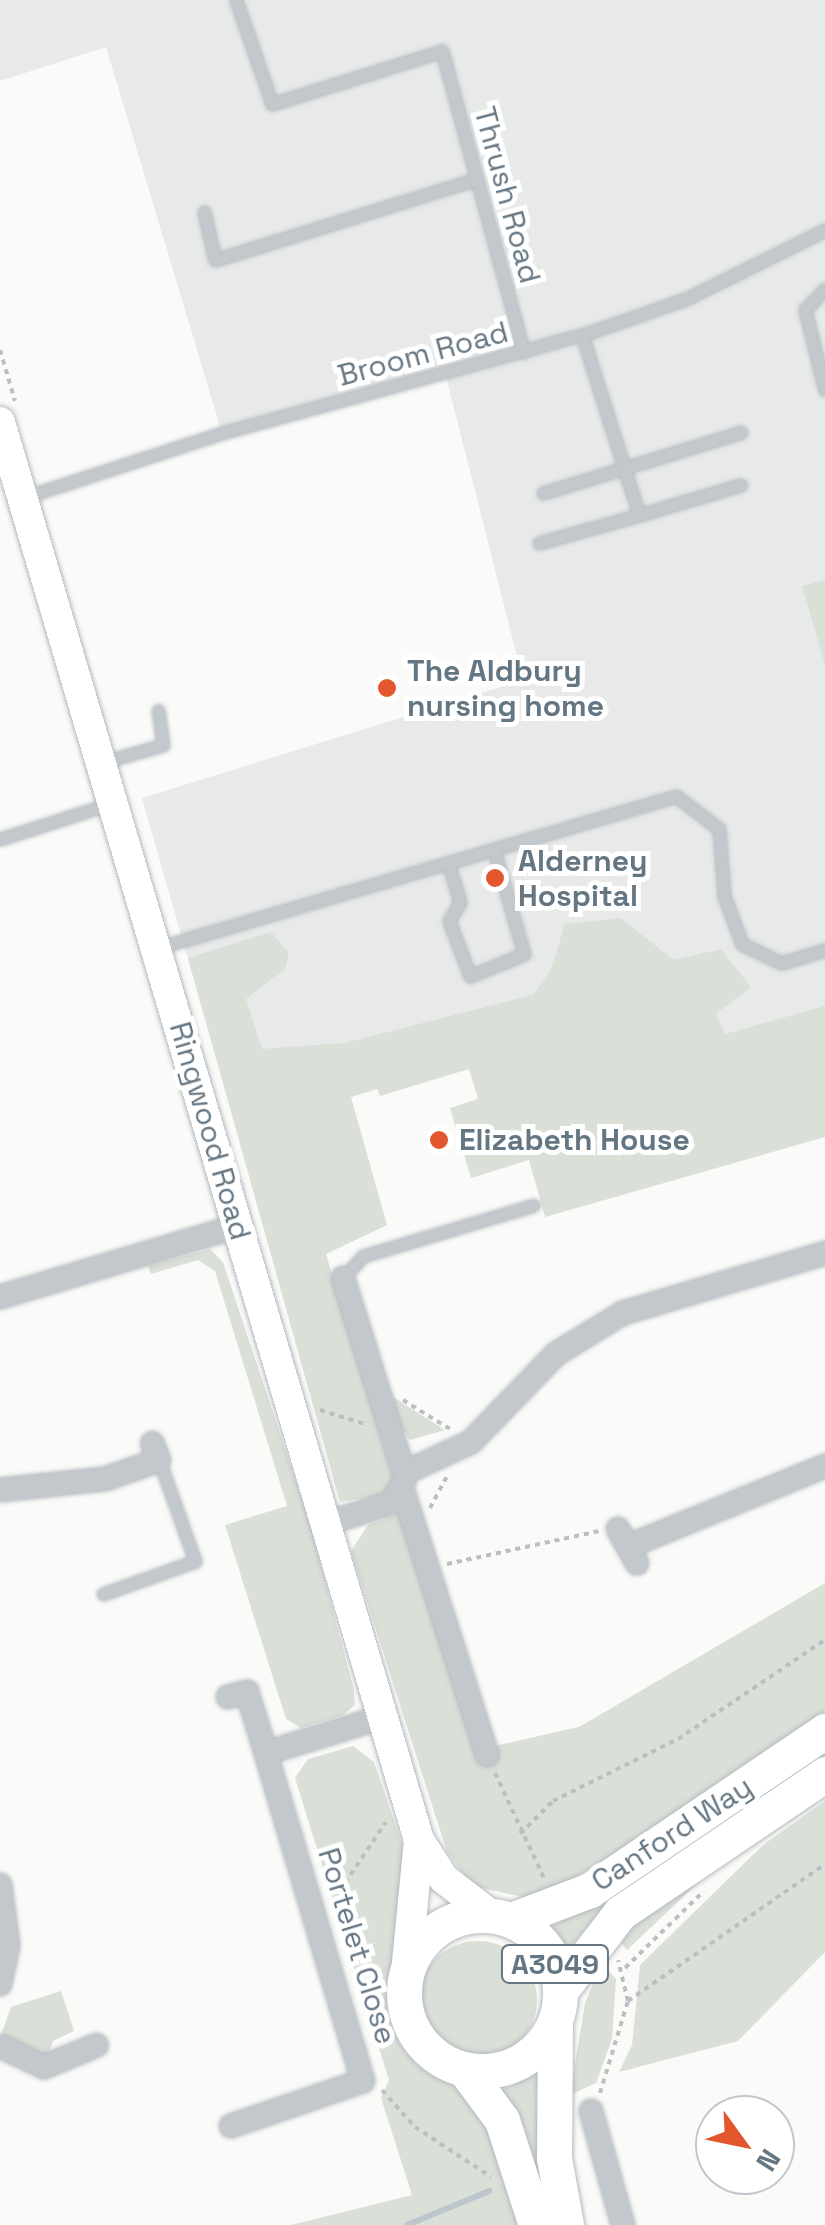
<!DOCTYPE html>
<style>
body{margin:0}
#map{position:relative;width:825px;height:2225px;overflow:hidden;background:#fafaf8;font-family:"Space Grotesk",sans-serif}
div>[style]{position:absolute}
.built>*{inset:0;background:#e8e9e9}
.green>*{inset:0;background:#dadfd7}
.round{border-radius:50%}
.stream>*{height:6px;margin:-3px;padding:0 3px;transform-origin:3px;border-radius:3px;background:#bbc7cb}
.path>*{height:4px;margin-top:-2px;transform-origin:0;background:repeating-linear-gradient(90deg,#bbbfc2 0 5px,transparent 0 10px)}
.roads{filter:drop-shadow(0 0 2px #b3babf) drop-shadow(0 0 2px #b3babf)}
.service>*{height:11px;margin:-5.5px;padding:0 5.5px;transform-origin:5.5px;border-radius:5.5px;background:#c3c8cc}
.minor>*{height:22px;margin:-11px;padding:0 11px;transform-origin:11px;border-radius:11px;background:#c3c8cc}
.secondary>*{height:30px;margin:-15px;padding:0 15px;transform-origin:15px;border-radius:15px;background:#fff}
.trunk>*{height:35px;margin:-17.5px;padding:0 17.5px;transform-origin:17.5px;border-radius:17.5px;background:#fff}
.trunk>.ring{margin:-17.5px;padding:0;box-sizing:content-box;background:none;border:35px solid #fff;border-radius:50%}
.dots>*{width:28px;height:28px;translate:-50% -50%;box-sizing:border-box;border:5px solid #fff;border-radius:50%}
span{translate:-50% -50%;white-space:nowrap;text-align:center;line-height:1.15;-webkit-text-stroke:10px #fff;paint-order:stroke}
.shield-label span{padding:2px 8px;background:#fff;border:2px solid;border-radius:8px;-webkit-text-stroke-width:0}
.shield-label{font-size:28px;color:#657683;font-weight:700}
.street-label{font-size:30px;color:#657683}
.poi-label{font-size:30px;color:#657683;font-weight:700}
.left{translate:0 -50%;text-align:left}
.north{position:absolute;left:695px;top:2095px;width:100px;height:100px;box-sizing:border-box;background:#fff;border:2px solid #c1c8cd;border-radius:50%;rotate:123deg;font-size:28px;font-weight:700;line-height:40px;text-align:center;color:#657683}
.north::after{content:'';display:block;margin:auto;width:35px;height:45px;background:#e4572e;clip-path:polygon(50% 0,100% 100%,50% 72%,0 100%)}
</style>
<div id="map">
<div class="built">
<div style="clip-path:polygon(0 0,825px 0,825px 1137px,549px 1012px,225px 1089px,142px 798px,523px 680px,446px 377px,222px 433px,106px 47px,0 81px)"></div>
</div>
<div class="green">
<div style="clip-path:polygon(825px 580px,825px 664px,802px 586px)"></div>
<div style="clip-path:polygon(620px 918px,674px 960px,721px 949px,751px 987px,716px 1014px,725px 1034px,825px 1006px,825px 1137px,545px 1217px,529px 1160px,471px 1178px,450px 1108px,478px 1099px,469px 1069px,380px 1096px,377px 1089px,351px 1097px,387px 1225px,326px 1254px,395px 1484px,384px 1495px,340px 1502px,188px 958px,271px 932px,289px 953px,285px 969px,246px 999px,262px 1049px,344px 1043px,533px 995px,551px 970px,565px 924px)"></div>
<div style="clip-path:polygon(210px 1249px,223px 1262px,309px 1521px,354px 1690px,355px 1705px,343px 1715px,301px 1728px,286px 1719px,225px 1525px,287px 1506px,215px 1271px,198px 1260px,151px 1274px,148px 1266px)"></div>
<div style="clip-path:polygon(393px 1397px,445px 1430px,410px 1440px,395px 1419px)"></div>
<div style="clip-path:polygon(398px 1514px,405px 1517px,480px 1762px,498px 1757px,495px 1746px,579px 1727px,825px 1583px,825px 1730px,536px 1900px,473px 1886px,447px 1852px,351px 1551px,368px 1525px)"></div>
<div style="clip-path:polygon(825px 1741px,825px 1755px,591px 1923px,564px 1954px,548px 1928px,601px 1900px)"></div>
<div style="clip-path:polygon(353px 1746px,374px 1762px,402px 1844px,406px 1879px,391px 2010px,400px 2044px,416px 2064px,460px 2086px,485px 2124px,521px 2225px,291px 2225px,412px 2195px,381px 2098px,389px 2080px,295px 1778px,308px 1759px)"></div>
<div style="clip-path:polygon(825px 1801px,825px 1952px,738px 2041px,619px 2072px,632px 2045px,640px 1965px,763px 1845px)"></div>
<div style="clip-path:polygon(738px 1845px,627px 1950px,619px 1940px,636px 1920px)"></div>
<div class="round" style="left:419px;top:1941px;width:118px;height:118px"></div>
<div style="clip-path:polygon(602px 1963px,616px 1979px,612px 2039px,596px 2083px,570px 2095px,585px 2003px)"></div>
<div style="clip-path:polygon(61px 1991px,74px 2031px,53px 2041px,48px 2056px,8px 2042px,2px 2032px,11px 2007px)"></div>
<div style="clip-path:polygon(538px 2074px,537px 2098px,537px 2172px,493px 2094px)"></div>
</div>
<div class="stream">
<div style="left:407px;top:2225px;width:89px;rotate:-22.5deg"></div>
</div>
<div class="path">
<div style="left:0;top:350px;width:53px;rotate:73.6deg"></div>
<div style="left:403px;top:1400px;width:55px;rotate:31.7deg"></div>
<div style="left:320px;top:1410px;width:50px;rotate:17.4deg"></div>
<div style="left:430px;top:1508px;width:36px;rotate:-62deg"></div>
<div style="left:447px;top:1564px;width:156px;rotate:-12.2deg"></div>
<div style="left:495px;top:1773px;width:116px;rotate:65deg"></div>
<div style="left:520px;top:1834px;width:47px;rotate:-45deg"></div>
<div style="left:553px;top:1801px;width:140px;rotate:-26.4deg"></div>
<div style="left:678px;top:1739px;width:177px;rotate:-34deg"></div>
<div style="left:337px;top:1918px;width:36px;rotate:-77deg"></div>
<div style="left:345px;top:1883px;width:73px;rotate:-56.1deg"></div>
<div style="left:625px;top:1968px;width:110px;rotate:-44.3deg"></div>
<div style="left:397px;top:1994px;width:39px;rotate:81deg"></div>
<div style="left:403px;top:2033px;width:49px;rotate:45deg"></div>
<div style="left:628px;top:2001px;width:240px;rotate:-34.8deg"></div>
<div style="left:382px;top:2090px;width:50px;rotate:48.3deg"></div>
<div style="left:415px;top:2127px;width:91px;rotate:33.3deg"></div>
<div style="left:600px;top:2093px;width:96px;rotate:-73.1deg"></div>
<div style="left:628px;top:2001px;width:42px;rotate:-103.7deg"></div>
</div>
<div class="roads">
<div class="service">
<div style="left:236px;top:0;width:110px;rotate:70.9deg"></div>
<div style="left:272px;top:104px;width:178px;rotate:-17.3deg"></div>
<div style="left:442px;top:51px;width:312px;rotate:74.8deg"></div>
<div style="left:204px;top:212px;width:49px;rotate:77.1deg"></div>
<div style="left:215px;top:260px;width:274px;rotate:-17.2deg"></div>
<div style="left:825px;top:289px;width:29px;rotate:134deg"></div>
<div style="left:805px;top:310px;width:82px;rotate:76deg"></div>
<div style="left:582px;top:335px;width:189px;rotate:72.4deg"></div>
<div style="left:639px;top:515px;width:106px;rotate:-16.4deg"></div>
<div style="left:543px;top:493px;width:207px;rotate:-17.1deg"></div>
<div style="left:25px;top:497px;width:207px;rotate:-18deg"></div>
<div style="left:222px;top:433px;width:386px;rotate:-15.3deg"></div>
<div style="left:594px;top:331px;width:100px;rotate:-19.3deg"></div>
<div style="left:688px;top:298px;width:153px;rotate:-26.4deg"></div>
<div style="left:539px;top:543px;width:104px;rotate:-15.6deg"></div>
<div style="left:104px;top:762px;width:61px;rotate:-16.1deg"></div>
<div style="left:163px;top:745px;width:35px;rotate:-98deg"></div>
<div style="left:0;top:839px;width:115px;rotate:-17.7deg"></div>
<div style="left:448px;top:863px;width:41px;rotate:72.9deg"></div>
<div style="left:460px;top:902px;width:22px;rotate:120deg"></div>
<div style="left:449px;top:921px;width:59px;rotate:69.1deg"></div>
<div style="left:470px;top:976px;width:58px;rotate:-22.2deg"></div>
<div style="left:524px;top:954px;width:108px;rotate:-106.1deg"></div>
<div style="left:157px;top:948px;width:541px;rotate:-16.32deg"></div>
<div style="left:676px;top:796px;width:54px;rotate:37.5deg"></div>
<div style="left:719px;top:829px;width:67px;rotate:85.7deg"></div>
<div style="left:724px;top:896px;width:51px;rotate:69.4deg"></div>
<div style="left:742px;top:944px;width:43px;rotate:26deg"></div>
<div style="left:781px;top:963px;width:46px;rotate:-16.5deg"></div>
<div style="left:343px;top:1278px;width:30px;rotate:-48deg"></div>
<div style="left:363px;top:1256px;width:178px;rotate:-16.6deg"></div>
<div style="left:103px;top:1594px;width:98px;rotate:-19.7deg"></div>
<div style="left:195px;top:1561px;width:107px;rotate:-109.6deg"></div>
</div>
<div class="minor">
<div style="left:343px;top:1278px;width:204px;rotate:72.6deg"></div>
<div style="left:0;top:1297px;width:248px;rotate:-16.6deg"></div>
<div style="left:404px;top:1473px;width:74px;rotate:-24.8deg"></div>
<div style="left:471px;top:1442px;width:122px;rotate:-46deg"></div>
<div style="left:556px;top:1354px;width:79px;rotate:-31.5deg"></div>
<div style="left:623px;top:1313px;width:211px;rotate:-16.5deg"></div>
<div style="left:0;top:1490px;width:106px;rotate:-6deg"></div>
<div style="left:105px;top:1479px;width:57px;rotate:-19.4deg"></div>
<div style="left:159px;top:1460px;width:18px;rotate:-112deg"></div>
<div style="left:403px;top:1491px;width:277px;rotate:72.3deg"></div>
<div style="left:328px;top:1523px;width:66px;rotate:-17.6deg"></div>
<div style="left:391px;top:1503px;width:26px;rotate:-59deg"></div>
<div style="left:618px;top:1529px;width:39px;rotate:61deg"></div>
<div style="left:629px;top:1546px;width:212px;rotate:-22.2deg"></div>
<div style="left:228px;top:1697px;width:20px;rotate:-15deg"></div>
<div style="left:247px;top:1692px;width:64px;rotate:72.7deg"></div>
<div style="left:0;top:1885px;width:62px;rotate:82.5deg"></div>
<div style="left:8px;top:1946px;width:39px;rotate:102deg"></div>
<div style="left:0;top:2046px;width:49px;rotate:25.5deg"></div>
<div style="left:44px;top:2067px;width:57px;rotate:-22.5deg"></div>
<div style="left:591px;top:2111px;width:118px;rotate:74.3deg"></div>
<div style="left:231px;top:2126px;width:139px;rotate:-18.8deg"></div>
<div style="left:363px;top:2081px;width:342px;rotate:-106.5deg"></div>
<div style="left:266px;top:1753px;width:121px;rotate:-17.2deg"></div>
</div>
<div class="secondary">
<div style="left:0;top:422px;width:1479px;rotate:73.54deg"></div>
<div style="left:419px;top:1840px;width:46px;rotate:57.3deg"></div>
<div style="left:444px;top:1879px;width:59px;rotate:37.5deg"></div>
<div style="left:406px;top:1973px;width:134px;rotate:-84.4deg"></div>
</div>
<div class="trunk">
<div class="ring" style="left:404px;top:1915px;width:121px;height:121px"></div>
<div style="left:511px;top:1920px;width:85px;rotate:-20.8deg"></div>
<div style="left:590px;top:1890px;width:284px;rotate:-34.1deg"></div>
<div style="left:561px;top:1990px;width:97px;rotate:-52.5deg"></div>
<div style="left:620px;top:1913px;width:248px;rotate:-34.1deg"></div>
<div style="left:555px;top:2023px;width:135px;rotate:90.4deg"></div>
<div style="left:554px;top:2158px;width:68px;rotate:79.8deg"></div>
<div style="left:465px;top:2070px;width:62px;rotate:53.5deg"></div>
<div style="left:502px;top:2120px;width:110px;rotate:72.1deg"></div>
</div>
</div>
<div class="dots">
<div style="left:387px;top:688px;background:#e4572e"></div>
<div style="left:495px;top:878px;background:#e4572e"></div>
<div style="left:439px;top:1140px;background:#e4572e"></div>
</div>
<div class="shield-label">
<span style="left:555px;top:1964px">A3049</span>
</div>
<div class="street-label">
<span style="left:507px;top:195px;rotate:75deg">Thrush Road</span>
<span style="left:423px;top:354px;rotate:-15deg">Broom Road</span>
<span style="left:210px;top:1131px;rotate:74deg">Ringwood Road</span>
<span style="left:672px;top:1834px;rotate:-33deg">Canford Way</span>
<span style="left:357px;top:1946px;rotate:73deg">Portelet Close</span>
</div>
<div class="poi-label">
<span class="left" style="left:407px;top:688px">The Aldbury<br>nursing home</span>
<span class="left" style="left:518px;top:878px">Alderney<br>Hospital</span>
<span class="left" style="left:459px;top:1140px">Elizabeth House</span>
</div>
<div class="north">N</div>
</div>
